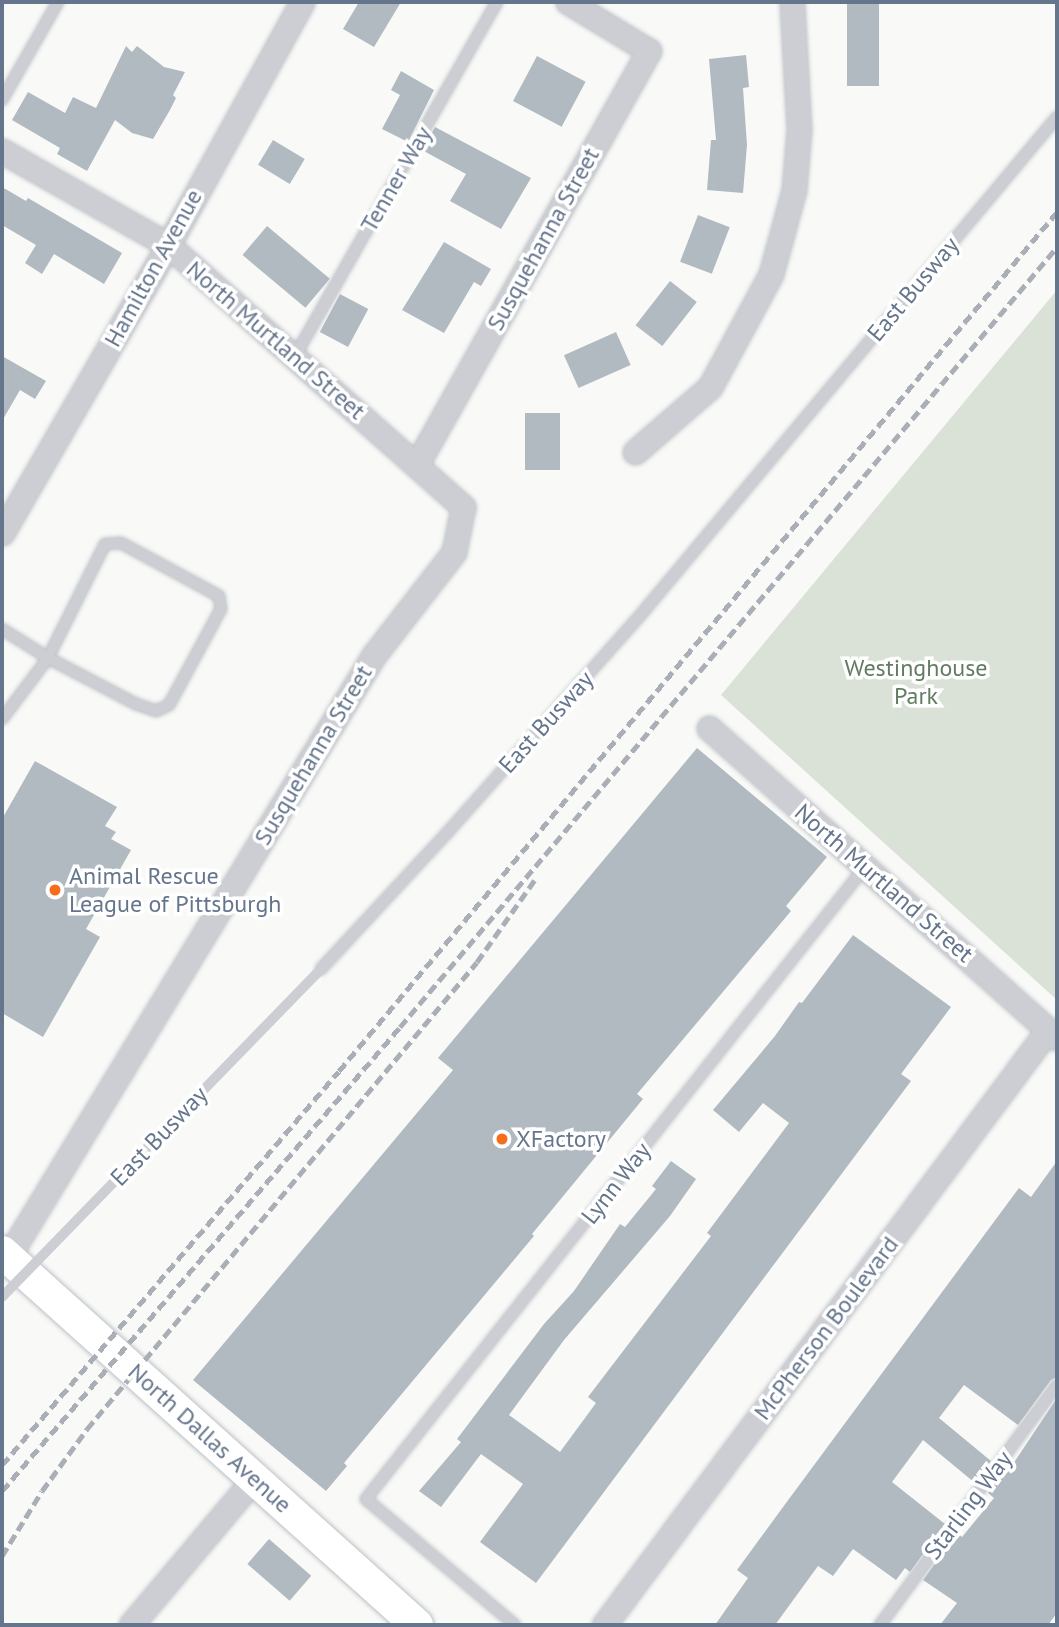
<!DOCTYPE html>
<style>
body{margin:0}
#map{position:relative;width:1059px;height:1627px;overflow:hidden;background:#f9faf7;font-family:"PT Sans",sans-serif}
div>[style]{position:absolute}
.green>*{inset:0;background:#dae2d8}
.building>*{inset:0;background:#b1b9c1;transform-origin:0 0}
.roads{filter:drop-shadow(0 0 2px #bdc1c7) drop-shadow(0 0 2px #bdc1c7)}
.service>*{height:10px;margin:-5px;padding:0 5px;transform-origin:5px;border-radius:5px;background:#ccced3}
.minor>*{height:23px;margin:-11.5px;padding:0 11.5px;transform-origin:11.5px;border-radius:11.5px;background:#ccced3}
.secondary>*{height:32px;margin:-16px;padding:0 16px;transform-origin:16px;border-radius:16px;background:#fff}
.rail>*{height:5px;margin-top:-2.5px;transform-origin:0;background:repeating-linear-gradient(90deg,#aaafb7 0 10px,transparent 0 15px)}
.service-bridge>*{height:10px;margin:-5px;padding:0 5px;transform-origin:5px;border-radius:5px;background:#ccced3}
.dots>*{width:19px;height:19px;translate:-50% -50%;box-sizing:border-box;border:4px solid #fff;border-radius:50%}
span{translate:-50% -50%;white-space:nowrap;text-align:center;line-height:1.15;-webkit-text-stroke:7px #fff;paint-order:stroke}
.street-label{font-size:24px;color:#65758c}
.park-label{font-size:24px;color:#637c61}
.poi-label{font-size:24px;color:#65758c}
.left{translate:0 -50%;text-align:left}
.frame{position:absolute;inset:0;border:4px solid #65758c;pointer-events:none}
</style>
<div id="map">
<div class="green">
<div style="clip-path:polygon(1057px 290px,1057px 1000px,721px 695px)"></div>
</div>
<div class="building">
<div style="clip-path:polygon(359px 2px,401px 2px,374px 47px,343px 29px)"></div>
<div style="left:847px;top:2px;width:32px;height:84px"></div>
<div style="clip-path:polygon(126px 46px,132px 52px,137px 46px,164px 67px,185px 72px,173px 95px,176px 98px,170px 110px,153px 139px,132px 133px,115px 120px,87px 171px,57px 154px,60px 148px,12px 120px,28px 92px,65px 113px,73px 97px,96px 108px)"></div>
<div style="clip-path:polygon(746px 55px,749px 87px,743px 88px,747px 145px,743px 193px,707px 190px,711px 140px,716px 140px,709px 59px)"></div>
<div style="left:537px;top:56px;width:55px;height:51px;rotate:28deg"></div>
<div style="clip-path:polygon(401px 71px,434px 90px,408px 142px,382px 129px,400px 95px,391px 90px)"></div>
<div style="clip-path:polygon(435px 127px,531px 178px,501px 229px,450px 201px,466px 174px,422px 150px)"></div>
<div style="left:273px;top:140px;width:37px;height:29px;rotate:31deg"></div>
<div style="clip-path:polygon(2px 187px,26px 201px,28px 198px,122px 253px,104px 284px,54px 254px,42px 274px,25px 263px,36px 245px,2px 225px)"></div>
<div style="left:698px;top:215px;width:34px;height:50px;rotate:21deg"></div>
<div style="left:267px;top:226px;width:82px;height:38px;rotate:40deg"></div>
<div style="clip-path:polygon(444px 242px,491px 269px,481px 286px,474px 282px,444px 333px,402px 310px)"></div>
<div style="left:670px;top:281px;width:34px;height:56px;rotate:38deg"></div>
<div style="left:340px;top:294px;width:32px;height:43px;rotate:28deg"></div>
<div style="left:616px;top:332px;width:36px;height:57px;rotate:66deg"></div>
<div style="clip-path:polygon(2px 356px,46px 381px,35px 399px,20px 390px,2px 421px)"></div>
<div style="left:525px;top:413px;width:35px;height:57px"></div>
<div style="clip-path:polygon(697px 748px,827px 857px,786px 906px,791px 911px,637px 1094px,643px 1099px,532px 1234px,534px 1236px,344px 1463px,347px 1466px,326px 1491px,193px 1380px,453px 1070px,438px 1058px)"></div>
<div style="clip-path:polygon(35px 761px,117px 807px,105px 826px,116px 832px,111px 839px,131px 850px,86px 929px,100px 937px,43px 1037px,2px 1013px,2px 819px)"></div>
<div style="clip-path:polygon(853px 935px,951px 1007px,901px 1074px,911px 1081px,536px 1583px,480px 1542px,523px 1484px,481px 1454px,441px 1507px,419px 1491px,461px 1442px,457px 1439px,544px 1324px,574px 1291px,620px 1224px,625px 1227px,656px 1189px,652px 1186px,671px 1161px,696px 1179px,670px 1216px,564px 1340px,509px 1415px,560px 1452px,596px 1403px,588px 1397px,711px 1236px,707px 1233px,789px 1123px,763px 1103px,739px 1132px,713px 1110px,775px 1036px,799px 1002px,802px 1003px)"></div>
<div style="clip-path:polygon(1057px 1161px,1057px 1377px,1051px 1380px,1018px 1425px,964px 1385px,939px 1418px,991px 1461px,975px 1483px,923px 1440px,892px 1482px,945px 1524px,910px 1572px,905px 1568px,896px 1580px,853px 1549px,833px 1576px,818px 1566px,775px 1625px,715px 1625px,748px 1578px,737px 1570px,786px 1503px,1019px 1188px,1031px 1197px)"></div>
<div style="clip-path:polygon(1057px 1398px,1057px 1613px,1048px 1625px,940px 1625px,957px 1603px,923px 1580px,957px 1533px,962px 1537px,994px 1498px,988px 1493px,1003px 1471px,1007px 1473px)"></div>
<div style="left:269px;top:1539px;width:56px;height:33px;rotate:41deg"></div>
</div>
<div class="roads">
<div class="service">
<div style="left:2px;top:100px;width:113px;rotate:-60.3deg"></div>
<div style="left:295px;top:356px;width:408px;rotate:-60.3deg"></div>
<div style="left:2px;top:629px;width:54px;rotate:32.2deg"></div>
<div style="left:48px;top:658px;width:99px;rotate:27.6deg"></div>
<div style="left:136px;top:704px;width:21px;rotate:19deg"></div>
<div style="left:156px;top:711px;width:14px;rotate:-25deg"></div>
<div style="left:169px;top:705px;width:109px;rotate:-61.6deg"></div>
<div style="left:221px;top:609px;width:13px;rotate:-99deg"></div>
<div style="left:219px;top:596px;width:111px;rotate:-151.6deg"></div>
<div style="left:121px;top:543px;width:16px;rotate:176deg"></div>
<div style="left:105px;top:544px;width:127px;rotate:116.6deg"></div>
<div style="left:48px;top:658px;width:76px;rotate:127deg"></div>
<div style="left:321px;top:969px;width:185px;rotate:-47.2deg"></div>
<div style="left:447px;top:833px;width:295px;rotate:-48.4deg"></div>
<div style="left:643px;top:612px;width:645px;rotate:-50.09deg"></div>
<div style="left:515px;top:1625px;width:195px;rotate:-139.8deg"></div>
<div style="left:366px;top:1499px;width:805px;rotate:-51.71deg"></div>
<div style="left:880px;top:1625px;width:298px;rotate:-53.6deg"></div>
</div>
<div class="minor">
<div style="left:2px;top:151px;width:191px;rotate:29.5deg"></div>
<div style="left:168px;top:245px;width:395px;rotate:41.6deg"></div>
<div style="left:463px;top:507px;width:46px;rotate:101.3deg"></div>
<div style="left:454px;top:552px;width:130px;rotate:127.8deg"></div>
<div style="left:374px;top:655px;width:705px;rotate:121.3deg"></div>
<div style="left:635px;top:452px;width:99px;rotate:-40.9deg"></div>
<div style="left:710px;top:387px;width:128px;rotate:-61.6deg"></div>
<div style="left:771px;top:274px;width:87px;rotate:-74.7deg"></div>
<div style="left:794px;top:190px;width:61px;rotate:-85.3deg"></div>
<div style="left:799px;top:129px;width:127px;rotate:-93.2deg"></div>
<div style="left:417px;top:464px;width:474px;rotate:-60.7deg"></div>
<div style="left:649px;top:51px;width:95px;rotate:-148.8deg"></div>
<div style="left:2px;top:533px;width:332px;rotate:-60deg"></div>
<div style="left:168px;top:245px;width:277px;rotate:-61.1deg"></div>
<div style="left:709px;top:728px;width:466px;rotate:41.7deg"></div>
<div style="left:131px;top:1625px;width:192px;rotate:-49.9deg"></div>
<div style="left:604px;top:1625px;width:742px;rotate:-53.27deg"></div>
</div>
<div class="secondary">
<div style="left:2px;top:1252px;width:558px;rotate:41.95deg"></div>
</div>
</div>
<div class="rail">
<div style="left:2px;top:1465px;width:518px;rotate:-49.46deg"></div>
<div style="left:339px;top:1071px;width:1120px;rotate:-50.11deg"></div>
<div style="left:2px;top:1491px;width:611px;rotate:-49.38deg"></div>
<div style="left:400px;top:1027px;width:1020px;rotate:-49.89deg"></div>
<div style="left:2px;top:1556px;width:76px;rotate:-58.4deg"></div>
<div style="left:42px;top:1491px;width:77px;rotate:-54deg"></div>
<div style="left:87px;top:1429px;width:608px;rotate:-50.13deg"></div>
<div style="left:477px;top:962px;width:103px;rotate:-54.9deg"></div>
</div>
<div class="service-bridge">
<div style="left:2px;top:1297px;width:458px;rotate:-45.8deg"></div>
</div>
<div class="dots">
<div style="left:55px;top:890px;background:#f66d1b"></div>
<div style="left:502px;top:1139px;background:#f66d1b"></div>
</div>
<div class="street-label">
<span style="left:396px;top:179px;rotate:-60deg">Tenner Way</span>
<span style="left:543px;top:239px;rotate:-61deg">Susquehanna Street</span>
<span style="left:153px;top:268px;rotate:-61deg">Hamilton Avenue</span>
<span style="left:913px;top:289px;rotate:-50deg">East Busway</span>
<span style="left:276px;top:340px;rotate:41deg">North Murtland Street</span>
<span style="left:546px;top:722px;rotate:-48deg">East Busway</span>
<span style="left:313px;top:755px;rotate:-59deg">Susquehanna Street</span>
<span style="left:884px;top:883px;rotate:41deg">North Murtland Street</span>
<span style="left:159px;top:1136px;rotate:-46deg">East Busway</span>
<span style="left:616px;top:1183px;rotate:-52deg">Lynn Way</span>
<span style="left:826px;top:1328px;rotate:-53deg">McPherson Boulevard</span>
<span style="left:210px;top:1438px;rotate:42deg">North Dallas Avenue</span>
<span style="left:968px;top:1505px;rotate:-53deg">Starling Way</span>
</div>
<div class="park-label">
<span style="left:916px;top:682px">Westinghouse<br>Park</span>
</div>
<div class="poi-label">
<span class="left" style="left:69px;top:890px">Animal Rescue<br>League of Pittsburgh</span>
<span class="left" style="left:516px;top:1139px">XFactory</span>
</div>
<div class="frame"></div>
</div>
